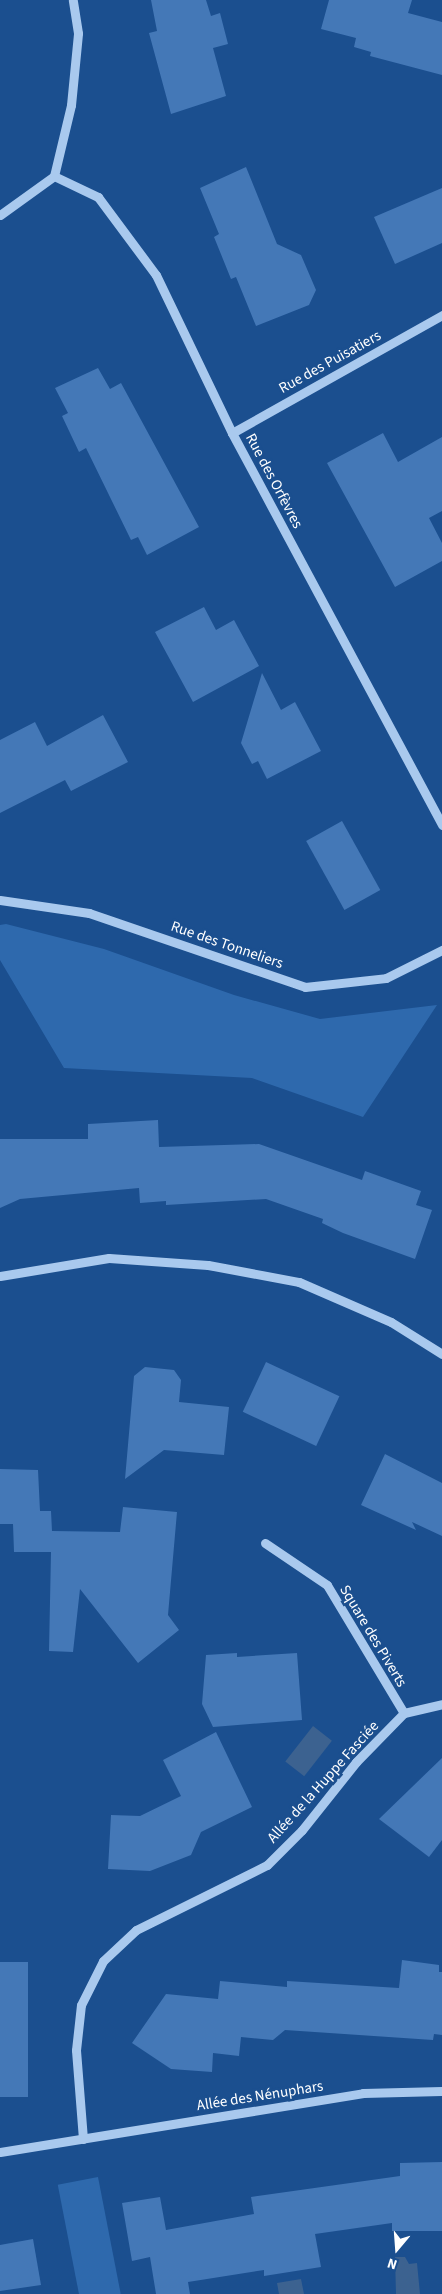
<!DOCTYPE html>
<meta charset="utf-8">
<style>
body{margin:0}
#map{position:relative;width:442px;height:2294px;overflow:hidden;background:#1b4f8f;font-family:"Source Sans 3",sans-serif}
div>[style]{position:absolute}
.green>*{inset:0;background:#2e69ad;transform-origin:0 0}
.water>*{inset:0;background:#3c6290;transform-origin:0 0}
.building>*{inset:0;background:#4478b7;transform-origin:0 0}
.minor>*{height:9px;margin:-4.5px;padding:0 4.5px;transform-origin:4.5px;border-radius:4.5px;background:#a9c9ee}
span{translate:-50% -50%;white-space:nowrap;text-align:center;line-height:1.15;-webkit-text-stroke:5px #1b4f8f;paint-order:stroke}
.street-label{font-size:15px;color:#fff}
.north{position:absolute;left:372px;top:2224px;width:50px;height:50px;-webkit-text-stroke:4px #1b4f8f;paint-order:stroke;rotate:198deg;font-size:14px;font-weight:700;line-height:20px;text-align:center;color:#fff}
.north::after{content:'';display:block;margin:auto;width:18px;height:22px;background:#fff;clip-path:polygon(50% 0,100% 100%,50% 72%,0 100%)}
</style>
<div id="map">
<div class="green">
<div style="clip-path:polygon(6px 924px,104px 949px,234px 995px,320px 1019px,437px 1005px,363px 1117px,252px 1078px,64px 1068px,0 960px,0 925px)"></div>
<div style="left:98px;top:2177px;width:119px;height:41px;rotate:79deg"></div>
</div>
<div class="water">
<div style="left:313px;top:1726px;width:24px;height:45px;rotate:38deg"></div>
<div style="clip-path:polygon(395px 2257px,405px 2257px,409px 2264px,417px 2263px,420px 2294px,396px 2294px)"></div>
<div style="clip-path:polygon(301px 2279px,304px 2294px,279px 2294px,277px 2283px)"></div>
</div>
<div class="building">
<div style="clip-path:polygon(151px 0,206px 0,211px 16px,220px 13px,228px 44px,213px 48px,226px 96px,171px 114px,149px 33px,157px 31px)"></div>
<div style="clip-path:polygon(329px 0,412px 0,408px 13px,442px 22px,442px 75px,370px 56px,371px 52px,354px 47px,356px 38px,321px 29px)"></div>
<div style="clip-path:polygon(246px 167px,277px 244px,301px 255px,316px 290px,309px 305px,256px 326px,236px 277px,231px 279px,214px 237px,219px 234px,200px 188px)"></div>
<div style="clip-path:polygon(442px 188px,442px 243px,395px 264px,374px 217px)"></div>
<div style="clip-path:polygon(98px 368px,110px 389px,121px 383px,199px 527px,147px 555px,138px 537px,131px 540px,86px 448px,79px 452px,62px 416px,68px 413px,55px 388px)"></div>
<div style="clip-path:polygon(383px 433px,398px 462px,442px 437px,442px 511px,429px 518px,442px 543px,442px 561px,395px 587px,327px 463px)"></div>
<div style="clip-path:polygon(204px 607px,216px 630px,234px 620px,259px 666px,193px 702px,155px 632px)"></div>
<div style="clip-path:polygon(262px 673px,281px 710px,295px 702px,321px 751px,267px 779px,258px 761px,252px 764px,241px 743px)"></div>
<div style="clip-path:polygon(103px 715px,128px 762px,71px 791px,65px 780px,0 813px,0 740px,35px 722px,47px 746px)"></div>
<div style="left:342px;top:821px;width:79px;height:41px;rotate:61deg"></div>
<div style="clip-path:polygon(158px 1120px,159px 1147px,259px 1144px,362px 1180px,365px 1171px,421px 1191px,416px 1205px,432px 1210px,415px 1259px,343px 1233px,322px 1223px,323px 1219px,266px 1199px,166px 1205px,166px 1201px,140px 1203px,139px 1188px,20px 1199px,0 1208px,0 1139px,88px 1139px,88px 1124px)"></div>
<div style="left:266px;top:1362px;width:81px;height:55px;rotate:25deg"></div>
<div style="clip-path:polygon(145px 1367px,174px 1370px,181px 1380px,179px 1402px,229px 1407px,224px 1455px,164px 1450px,125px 1479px,134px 1376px)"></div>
<div style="clip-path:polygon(385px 1454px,442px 1483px,442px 1536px,412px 1522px,416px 1530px,361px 1505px)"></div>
<div style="clip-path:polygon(0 1469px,38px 1470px,40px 1511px,51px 1511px,52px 1531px,120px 1532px,123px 1507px,177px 1512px,168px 1615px,179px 1630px,138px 1663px,80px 1589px,73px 1652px,49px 1651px,51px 1552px,14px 1552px,13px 1524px,0 1524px)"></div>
<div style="clip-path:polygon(237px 1653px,237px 1657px,297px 1653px,302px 1720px,213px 1727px,202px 1704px,206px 1655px)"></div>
<div style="clip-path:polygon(216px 1732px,252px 1807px,201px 1832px,191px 1855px,150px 1871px,108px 1869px,111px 1815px,140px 1816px,181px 1796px,163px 1760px)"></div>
<div style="clip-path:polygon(442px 1758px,442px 1840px,429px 1857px,379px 1819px)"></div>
<div style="clip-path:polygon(402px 1960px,439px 1965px,439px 1972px,442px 1972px,442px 2035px,434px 2034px,433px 2040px,285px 2030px,273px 2040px,241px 2037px,239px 2056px,213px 2053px,212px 2072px,171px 2069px,132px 2043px,166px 1994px,218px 1999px,220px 1981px,287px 1987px,287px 1981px,399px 1988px)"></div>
<div style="left:0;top:1962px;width:28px;height:135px"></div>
<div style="clip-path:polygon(442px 2162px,442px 2231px,392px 2231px,392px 2223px,315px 2234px,321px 2267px,264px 2276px,264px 2270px,188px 2282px,190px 2294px,156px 2294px,150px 2257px,132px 2261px,122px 2203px,160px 2197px,166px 2230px,254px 2214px,251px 2197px,400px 2176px,400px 2163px)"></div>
<div style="clip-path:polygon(33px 2239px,41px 2285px,0 2291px,0 2245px)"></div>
</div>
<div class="minor">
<div style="left:54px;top:176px;width:49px;rotate:25.5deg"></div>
<div style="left:98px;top:197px;width:97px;rotate:53.4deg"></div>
<div style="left:156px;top:275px;width:175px;rotate:64.3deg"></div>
<div style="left:232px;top:433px;width:445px;rotate:61.8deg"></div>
<div style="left:0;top:215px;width:67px;rotate:-35.8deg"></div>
<div style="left:54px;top:176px;width:73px;rotate:-76.5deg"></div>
<div style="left:71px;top:105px;width:72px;rotate:-84.4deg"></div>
<div style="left:78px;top:33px;width:33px;rotate:-99deg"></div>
<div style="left:232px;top:433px;width:241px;rotate:-29.3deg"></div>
<div style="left:0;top:900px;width:90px;rotate:8.3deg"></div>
<div style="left:89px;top:913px;width:228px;rotate:18.9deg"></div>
<div style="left:305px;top:987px;width:81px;rotate:-6.3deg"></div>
<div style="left:386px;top:978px;width:63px;rotate:-26.6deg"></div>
<div style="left:0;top:1276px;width:110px;rotate:-9.4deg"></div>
<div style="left:109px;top:1258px;width:99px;rotate:4deg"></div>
<div style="left:208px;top:1265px;width:93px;rotate:10.6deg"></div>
<div style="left:299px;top:1282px;width:100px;rotate:23.5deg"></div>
<div style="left:391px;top:1322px;width:60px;rotate:32.1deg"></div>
<div style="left:265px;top:1543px;width:75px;rotate:34.1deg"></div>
<div style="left:327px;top:1585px;width:149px;rotate:59deg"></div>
<div style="left:83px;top:2139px;width:89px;rotate:-94.5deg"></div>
<div style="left:76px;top:2050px;width:45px;rotate:-83.7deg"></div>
<div style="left:81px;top:2005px;width:49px;rotate:-63.4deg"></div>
<div style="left:103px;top:1961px;width:45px;rotate:-43.2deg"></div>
<div style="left:136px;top:1930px;width:146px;rotate:-26.4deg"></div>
<div style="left:267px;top:1865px;width:49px;rotate:-45deg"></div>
<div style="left:302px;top:1830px;width:87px;rotate:-51.5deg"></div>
<div style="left:356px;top:1762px;width:69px;rotate:-45.6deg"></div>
<div style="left:404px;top:1713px;width:39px;rotate:-13deg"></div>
<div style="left:0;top:2152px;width:368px;rotate:-9.2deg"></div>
<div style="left:363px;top:2093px;width:79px;rotate:-1.5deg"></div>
</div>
<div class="street-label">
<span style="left:330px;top:362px;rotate:-29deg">Rue des Puisatiers</span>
<span style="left:274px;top:481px;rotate:62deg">Rue des Orfèvres</span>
<span style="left:227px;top:945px;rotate:19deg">Rue des Tonneliers</span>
<span style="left:373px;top:1636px;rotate:59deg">Square des Piverts</span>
<span style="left:323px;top:1782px;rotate:-48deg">Allée de la Huppe Fasciée</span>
<span style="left:260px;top:2096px;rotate:-9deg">Allée des Nénuphars</span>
</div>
<div class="north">N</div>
</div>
